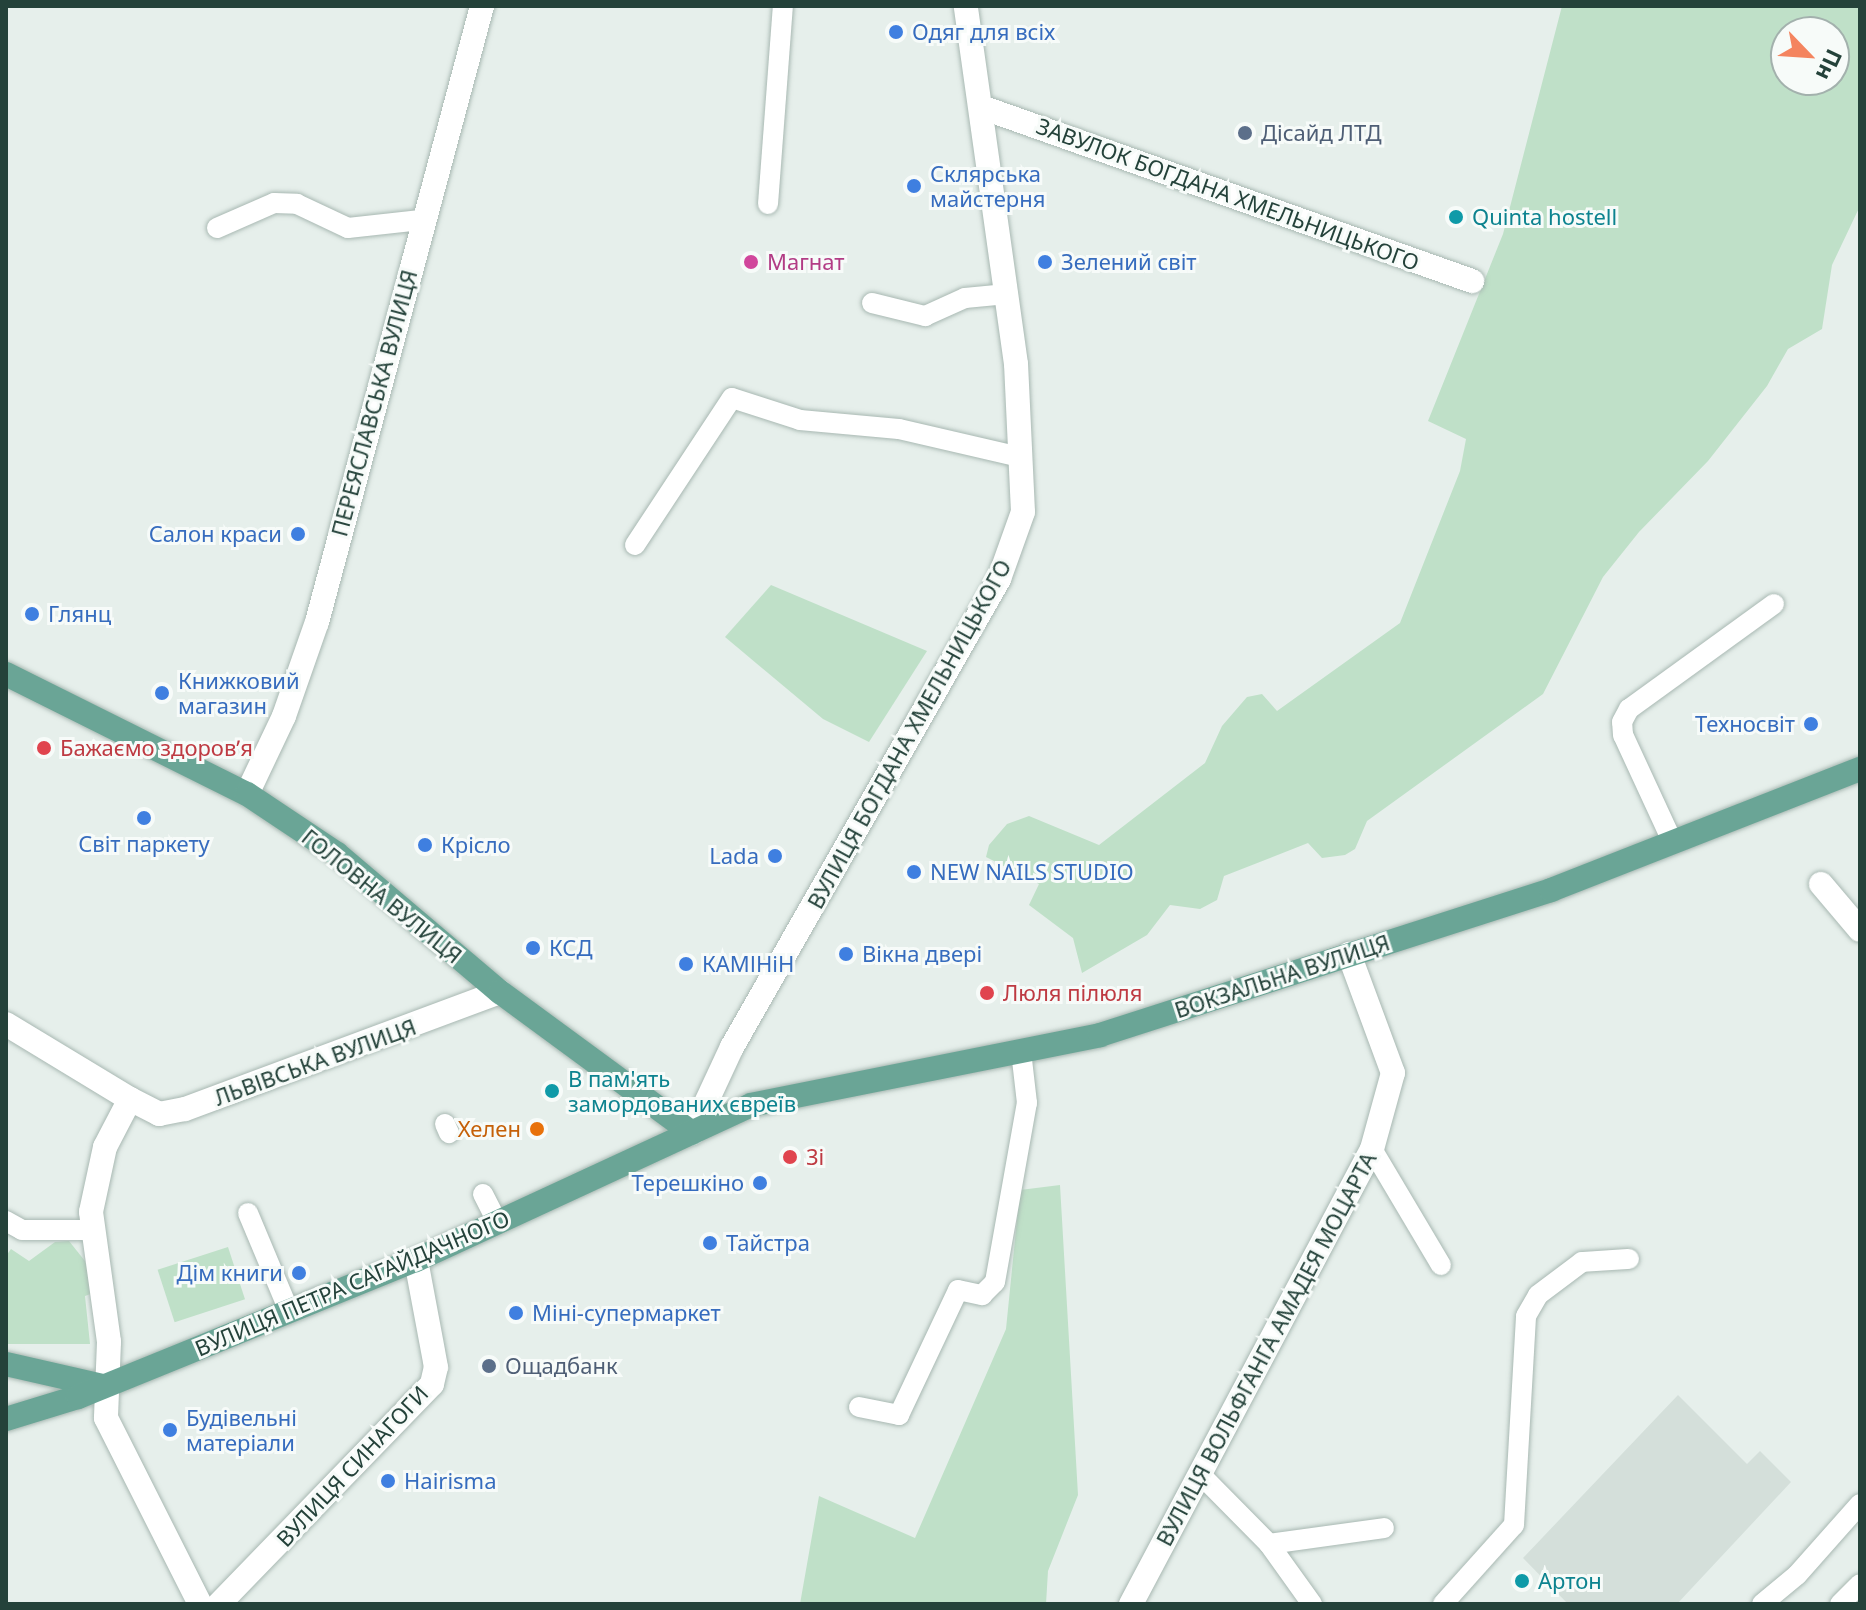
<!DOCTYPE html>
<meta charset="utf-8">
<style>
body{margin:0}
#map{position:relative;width:1866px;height:1610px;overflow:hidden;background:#e6efeb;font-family:"Noto Sans",sans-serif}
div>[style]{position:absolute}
.built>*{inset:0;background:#d4dfda}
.green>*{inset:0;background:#bfe0c8;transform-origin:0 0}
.roads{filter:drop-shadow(0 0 2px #a8b8b2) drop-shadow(0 0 2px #a8b8b2)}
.lane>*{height:20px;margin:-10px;padding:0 10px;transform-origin:10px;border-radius:10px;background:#fff}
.street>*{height:24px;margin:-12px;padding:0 12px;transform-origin:12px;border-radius:12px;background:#fff}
.primary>*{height:24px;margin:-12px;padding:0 12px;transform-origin:12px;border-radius:12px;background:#6aa596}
.dots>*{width:22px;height:22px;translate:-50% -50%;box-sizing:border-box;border:4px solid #f7fbf9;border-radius:50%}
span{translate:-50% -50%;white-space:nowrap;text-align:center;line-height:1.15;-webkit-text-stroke:6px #f7fbf9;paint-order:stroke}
.shop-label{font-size:22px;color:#366cbe}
.left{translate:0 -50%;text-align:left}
.right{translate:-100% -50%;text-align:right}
.service-label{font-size:22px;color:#4e5e75}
.street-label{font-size:22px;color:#24423a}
.culture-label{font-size:22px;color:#0d838f}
.hotel-label{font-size:22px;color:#b23c85}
.health-label{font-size:22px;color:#be3a42}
.food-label{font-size:22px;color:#c56008}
.frame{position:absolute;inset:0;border:8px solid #24423a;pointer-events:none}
.north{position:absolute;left:1770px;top:16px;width:80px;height:80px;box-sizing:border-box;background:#f7fbf9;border:2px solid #a3b1ad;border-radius:50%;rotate:115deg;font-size:22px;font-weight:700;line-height:32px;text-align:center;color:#24423a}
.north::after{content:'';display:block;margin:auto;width:28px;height:36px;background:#f4845f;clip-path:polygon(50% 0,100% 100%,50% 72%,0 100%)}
</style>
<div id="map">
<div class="built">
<div style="clip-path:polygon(1678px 1395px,1747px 1464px,1760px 1451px,1791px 1482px,1677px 1604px,1568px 1604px,1523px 1558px)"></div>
</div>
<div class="green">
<div style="clip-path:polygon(evenodd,1562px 6px,1860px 6px,1860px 206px,1832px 265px,1822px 329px,1788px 349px,1767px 386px,1708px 461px,1639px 532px,1603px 577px,1543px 694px,1367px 821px,1355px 849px,1345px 855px,1322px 858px,1308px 843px,1224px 876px,1217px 900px,1200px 909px,1170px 905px,1147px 935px,1082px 973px,1073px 938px,1029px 905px,1039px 884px,986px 857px,989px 845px,1007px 824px,1029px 816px,1099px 845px,1205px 763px,1222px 726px,1247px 697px,1262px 694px,1277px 711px,1400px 623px,1460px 471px,1466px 439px,1428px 421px,1503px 234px,1562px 6px,1786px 32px,1834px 32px,1834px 80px,1786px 80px,1786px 32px)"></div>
<div style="clip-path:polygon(771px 585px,927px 651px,869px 742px,823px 719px,725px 637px)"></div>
<div style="clip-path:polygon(1060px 1185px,1078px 1495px,1048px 1571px,1046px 1604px,800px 1604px,819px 1496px,915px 1538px,1006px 1329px,1020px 1190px)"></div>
<div style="clip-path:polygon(69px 1241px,85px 1261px,93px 1293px,85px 1296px,90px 1344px,6px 1344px,6px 1256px,11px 1249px,29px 1261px,55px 1242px)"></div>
<div style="left:228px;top:1247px;width:55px;height:74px;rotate:72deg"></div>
</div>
<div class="roads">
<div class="lane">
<div style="left:768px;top:204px;width:199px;rotate:-85.7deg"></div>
<div style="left:217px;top:228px;width:62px;rotate:-23.7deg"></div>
<div style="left:274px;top:203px;width:23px;rotate:2deg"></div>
<div style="left:297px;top:204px;width:56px;rotate:25.2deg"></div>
<div style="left:348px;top:228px;width:73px;rotate:-6.3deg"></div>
<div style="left:872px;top:303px;width:55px;rotate:13.8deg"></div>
<div style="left:925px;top:316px;width:44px;rotate:-24.2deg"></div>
<div style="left:965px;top:298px;width:42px;rotate:-5.4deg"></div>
<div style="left:635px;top:545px;width:176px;rotate:-56.6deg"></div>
<div style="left:732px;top:398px;width:71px;rotate:17.9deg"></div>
<div style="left:800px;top:420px;width:99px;rotate:5.2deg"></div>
<div style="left:899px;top:429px;width:124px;rotate:13deg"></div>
<div style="left:1673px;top:843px;width:119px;rotate:-114.8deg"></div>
<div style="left:1623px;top:735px;width:13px;rotate:-94deg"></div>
<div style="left:1622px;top:722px;width:15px;rotate:-62deg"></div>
<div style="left:1629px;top:709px;width:179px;rotate:-35.9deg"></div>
<div style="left:445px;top:1124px;width:10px;rotate:66deg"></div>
<div style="left:1372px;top:1149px;width:135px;rotate:59.3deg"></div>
<div style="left:483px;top:1194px;width:33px;rotate:63deg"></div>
<div style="left:248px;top:1213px;width:106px;rotate:67.3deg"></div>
<div style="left:6px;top:1221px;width:18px;rotate:29deg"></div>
<div style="left:22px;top:1230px;width:72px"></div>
<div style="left:859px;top:1407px;width:41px;rotate:11.3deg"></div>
<div style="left:899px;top:1415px;width:138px;rotate:-64.7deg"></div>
<div style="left:958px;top:1290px;width:25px;rotate:12deg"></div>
<div style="left:982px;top:1295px;width:18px;rotate:-45deg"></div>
<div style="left:995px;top:1282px;width:182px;rotate:-79.9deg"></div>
<div style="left:1027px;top:1103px;width:52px;rotate:-96.6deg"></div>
<div style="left:1201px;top:1475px;width:97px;rotate:45.4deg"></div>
<div style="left:1269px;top:1544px;width:74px;rotate:54.4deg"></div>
<div style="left:1269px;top:1544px;width:116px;rotate:-7.9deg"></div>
<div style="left:1443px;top:1604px;width:106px;rotate:-48.1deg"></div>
<div style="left:1514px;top:1525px;width:209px;rotate:-86.7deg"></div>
<div style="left:1526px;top:1316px;width:24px;rotate:-60deg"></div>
<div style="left:1538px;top:1295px;width:55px;rotate:-36.9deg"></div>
<div style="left:1582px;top:1262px;width:47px;rotate:-3.7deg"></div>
<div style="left:1762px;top:1604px;width:45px;rotate:-39.6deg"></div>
<div style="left:1797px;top:1575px;width:95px;rotate:-48.4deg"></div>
<div style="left:1840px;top:1604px;width:28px;rotate:-45deg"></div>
</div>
<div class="street">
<div style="left:984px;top:108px;width:518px;rotate:19.52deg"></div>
<div style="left:247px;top:794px;width:86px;rotate:-64.6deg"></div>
<div style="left:284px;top:716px;width:100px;rotate:-70.7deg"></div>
<div style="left:317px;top:622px;width:638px;rotate:-75deg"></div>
<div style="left:1821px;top:884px;width:60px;rotate:49.7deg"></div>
<div style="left:6px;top:1024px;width:145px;rotate:31.2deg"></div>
<div style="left:130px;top:1099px;width:54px;rotate:117.5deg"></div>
<div style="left:105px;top:1147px;width:66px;rotate:102.2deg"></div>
<div style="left:91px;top:1212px;width:131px;rotate:82.1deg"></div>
<div style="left:109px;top:1342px;width:76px;rotate:92.3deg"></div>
<div style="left:106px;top:1418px;width:208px;rotate:63.2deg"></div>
<div style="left:130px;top:1099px;width:33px;rotate:27deg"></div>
<div style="left:159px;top:1114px;width:26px;rotate:-11deg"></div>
<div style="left:185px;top:1109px;width:336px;rotate:-20.4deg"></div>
<div style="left:692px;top:1133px;width:95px;rotate:-65.1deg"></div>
<div style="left:732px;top:1047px;width:539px;rotate:-60.29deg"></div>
<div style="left:999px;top:579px;width:71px;rotate:-70.3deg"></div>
<div style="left:1023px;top:512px;width:148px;rotate:-92.7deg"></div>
<div style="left:1016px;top:364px;width:361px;rotate:-98deg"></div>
<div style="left:219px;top:1604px;width:306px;rotate:-45.9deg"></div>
<div style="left:432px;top:1384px;width:17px;rotate:-77deg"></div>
<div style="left:436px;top:1367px;width:109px;rotate:-100.6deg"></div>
<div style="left:1131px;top:1604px;width:515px;rotate:-62.09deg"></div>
<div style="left:1372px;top:1149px;width:79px;rotate:-74.6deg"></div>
<div style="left:1393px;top:1073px;width:127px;rotate:-110.3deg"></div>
</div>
<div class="primary">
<div style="left:6px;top:674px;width:269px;rotate:26.5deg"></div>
<div style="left:247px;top:794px;width:108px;rotate:33.7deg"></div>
<div style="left:337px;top:854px;width:214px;rotate:40.3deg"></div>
<div style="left:500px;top:992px;width:238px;rotate:36.3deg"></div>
<div style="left:6px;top:1364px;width:99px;rotate:12.8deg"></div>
<div style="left:6px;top:1419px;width:75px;rotate:-17deg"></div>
<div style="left:78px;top:1397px;width:365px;rotate:-22.1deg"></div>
<div style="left:416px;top:1260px;width:369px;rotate:-24.8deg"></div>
<div style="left:751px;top:1105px;width:356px;rotate:-11.3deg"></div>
<div style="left:1100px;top:1035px;width:474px;rotate:-17.8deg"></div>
<div style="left:1551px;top:890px;width:332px;rotate:-21.4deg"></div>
</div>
</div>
<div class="dots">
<div style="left:896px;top:32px;background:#3f7fe0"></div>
<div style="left:1245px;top:133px;background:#5c6f8a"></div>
<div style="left:914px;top:186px;background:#3f7fe0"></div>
<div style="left:1456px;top:217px;background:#0f9aa8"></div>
<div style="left:751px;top:262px;background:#d1479c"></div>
<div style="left:1045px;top:262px;background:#3f7fe0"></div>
<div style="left:298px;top:534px;background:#3f7fe0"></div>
<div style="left:32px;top:614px;background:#3f7fe0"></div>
<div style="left:162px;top:693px;background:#3f7fe0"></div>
<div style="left:1811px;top:724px;background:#3f7fe0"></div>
<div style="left:44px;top:748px;background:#e0444e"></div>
<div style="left:144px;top:818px;background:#3f7fe0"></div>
<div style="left:425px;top:845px;background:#3f7fe0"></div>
<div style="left:775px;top:856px;background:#3f7fe0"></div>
<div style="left:914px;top:872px;background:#3f7fe0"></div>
<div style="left:533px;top:948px;background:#3f7fe0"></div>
<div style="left:846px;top:954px;background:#3f7fe0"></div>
<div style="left:686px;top:964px;background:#3f7fe0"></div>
<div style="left:987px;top:993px;background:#e0444e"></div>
<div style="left:552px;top:1091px;background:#0f9aa8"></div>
<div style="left:537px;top:1129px;background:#e8710a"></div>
<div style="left:790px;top:1157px;background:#e0444e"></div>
<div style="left:760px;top:1183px;background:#3f7fe0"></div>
<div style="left:710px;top:1243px;background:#3f7fe0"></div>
<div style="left:299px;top:1273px;background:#3f7fe0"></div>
<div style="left:516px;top:1313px;background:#3f7fe0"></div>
<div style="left:489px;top:1366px;background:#5c6f8a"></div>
<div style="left:170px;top:1430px;background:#3f7fe0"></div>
<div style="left:388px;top:1481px;background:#3f7fe0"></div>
<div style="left:1522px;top:1581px;background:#0f9aa8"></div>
</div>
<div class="shop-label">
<span class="left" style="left:912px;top:32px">Одяг для всіх</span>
<span class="left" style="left:930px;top:186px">Склярська<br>майстерня</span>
<span class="left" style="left:1061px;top:262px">Зелений світ</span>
<span class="right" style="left:282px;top:534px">Салон краси</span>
<span class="left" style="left:48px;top:614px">Глянц</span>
<span class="left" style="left:178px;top:693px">Книжковий<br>магазин</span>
<span class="right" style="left:1795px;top:724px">Техносвіт</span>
<span style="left:144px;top:844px">Світ паркету</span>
<span class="left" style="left:441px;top:845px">Крісло</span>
<span class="right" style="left:759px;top:856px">Lada</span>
<span class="left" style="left:930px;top:872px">NEW NAILS STUDIO</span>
<span class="left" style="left:549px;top:948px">КСД</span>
<span class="left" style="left:862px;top:954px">Вікна двері</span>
<span class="left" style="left:702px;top:964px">КАМІНіН</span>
<span class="right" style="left:744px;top:1183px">Терешкіно</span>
<span class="left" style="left:726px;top:1243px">Тайстра</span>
<span class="right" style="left:283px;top:1273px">Дім книги</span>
<span class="left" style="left:532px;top:1313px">Міні-супермаркет</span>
<span class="left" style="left:186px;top:1430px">Будівельні<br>матеріали</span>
<span class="left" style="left:404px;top:1481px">Hairisma</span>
</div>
<div class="service-label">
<span class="left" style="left:1261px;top:133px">Дісайд ЛТД</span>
<span class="left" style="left:505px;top:1366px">Ощадбанк</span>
</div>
<div class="street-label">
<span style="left:1228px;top:194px;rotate:20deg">ЗАВУЛОК БОГДАНА ХМЕЛЬНИЦЬКОГО</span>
<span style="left:374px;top:403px;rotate:-75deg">ПЕРЕЯСЛАВСЬКА ВУЛИЦЯ</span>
<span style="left:909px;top:734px;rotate:-61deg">ВУЛИЦЯ БОГДАНА ХМЕЛЬНИЦЬКОГО</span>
<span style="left:382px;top:896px;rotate:39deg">ГОЛОВНА ВУЛИЦЯ</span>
<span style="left:1282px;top:976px;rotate:-18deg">ВОКЗАЛЬНА ВУЛИЦЯ</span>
<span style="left:315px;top:1062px;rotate:-20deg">ЛЬВІВСЬКА ВУЛИЦЯ</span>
<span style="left:352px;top:1283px;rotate:-23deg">ВУЛИЦЯ ПЕТРА САГАЙДАЧНОГО</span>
<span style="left:1266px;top:1349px;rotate:-62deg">ВУЛИЦЯ ВОЛЬФГАНГА АМАДЕЯ МОЦАРТА</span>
<span style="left:352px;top:1466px;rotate:-47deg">ВУЛИЦЯ СИНАГОГИ</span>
</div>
<div class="culture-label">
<span class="left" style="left:1472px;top:217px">Quinta hostell</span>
<span class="left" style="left:568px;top:1091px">В пам'ять<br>замордованих євреїв</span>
<span class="left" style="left:1538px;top:1581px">Артон</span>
</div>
<div class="hotel-label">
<span class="left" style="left:767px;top:262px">Магнат</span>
</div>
<div class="health-label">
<span class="left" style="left:60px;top:748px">Бажаємо здоровʼя</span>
<span class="left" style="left:1003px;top:993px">Люля пілюля</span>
<span class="left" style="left:806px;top:1157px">3і</span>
</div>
<div class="food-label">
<span class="right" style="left:521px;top:1129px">Хелен</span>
</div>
<div class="frame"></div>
<div class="north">Пн</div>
</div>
